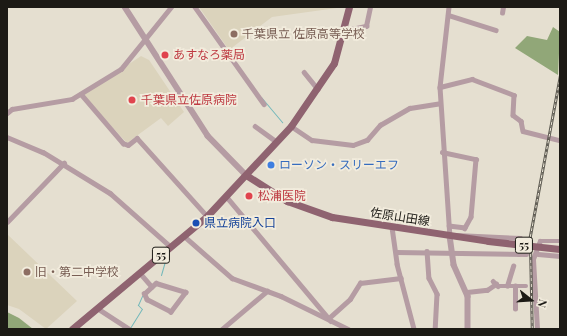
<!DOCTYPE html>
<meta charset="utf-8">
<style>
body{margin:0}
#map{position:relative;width:567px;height:336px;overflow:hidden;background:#e5dfd0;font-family:"Playfair Display","Noto Sans JP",serif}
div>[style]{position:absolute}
.built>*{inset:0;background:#dbd3bc}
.forest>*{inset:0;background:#91a778}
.stream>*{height:1px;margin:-0.5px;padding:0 0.5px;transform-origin:0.5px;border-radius:0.5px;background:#73b8ba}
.minor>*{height:4.5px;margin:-2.25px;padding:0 2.25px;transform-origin:2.25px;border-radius:2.25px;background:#b59ca3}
.tertiary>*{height:5.5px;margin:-2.75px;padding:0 2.75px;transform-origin:2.75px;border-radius:2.75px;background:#b59ca3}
.primary>*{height:7px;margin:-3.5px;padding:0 3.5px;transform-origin:3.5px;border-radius:3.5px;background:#8f6370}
.rail>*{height:2.5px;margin-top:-1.25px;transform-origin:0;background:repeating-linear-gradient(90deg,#f2ecdd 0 3px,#5b5850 0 6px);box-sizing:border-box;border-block:1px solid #5b5850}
.primary-bridge>*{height:7px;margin:-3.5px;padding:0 3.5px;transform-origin:3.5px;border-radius:3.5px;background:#8f6370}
.dots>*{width:11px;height:11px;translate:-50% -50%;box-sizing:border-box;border:2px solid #f2ecdd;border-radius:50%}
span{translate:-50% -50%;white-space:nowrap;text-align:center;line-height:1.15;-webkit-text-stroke:3.5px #f2ecdd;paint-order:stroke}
.shield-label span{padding:1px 3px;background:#f2ecdd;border:1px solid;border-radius:3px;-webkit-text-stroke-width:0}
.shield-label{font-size:11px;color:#1c1a15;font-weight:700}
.education-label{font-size:12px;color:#785e54}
.left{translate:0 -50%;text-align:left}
.health-label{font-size:12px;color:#be3a42}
.shop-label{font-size:12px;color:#366cbe}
.street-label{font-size:12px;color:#1c1a15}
.transit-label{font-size:12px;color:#164399}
.frame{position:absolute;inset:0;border:8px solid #1c1a15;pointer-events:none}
.north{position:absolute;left:511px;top:280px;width:40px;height:40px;-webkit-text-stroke:3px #f2ecdd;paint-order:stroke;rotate:107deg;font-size:11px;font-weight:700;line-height:16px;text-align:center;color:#1c1a15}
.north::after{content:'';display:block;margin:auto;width:14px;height:18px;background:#1c1a15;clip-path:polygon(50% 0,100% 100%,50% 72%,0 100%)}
</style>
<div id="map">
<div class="built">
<div style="clip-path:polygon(199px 7px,344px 7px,272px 17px,229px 50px)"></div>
<div style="clip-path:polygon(141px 56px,149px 60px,184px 112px,168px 126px,161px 118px,127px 143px,83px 95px)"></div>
<div style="clip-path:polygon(7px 234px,77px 301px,46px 329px,19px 309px,7px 305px)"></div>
</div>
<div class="forest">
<div style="clip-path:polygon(553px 27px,560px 32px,558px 75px,515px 48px,527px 36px,547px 40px)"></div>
<div style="clip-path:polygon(7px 312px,19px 318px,33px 329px,7px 329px)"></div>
</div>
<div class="stream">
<div style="left:261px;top:97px;width:33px;rotate:50deg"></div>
<div style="left:161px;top:275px;width:22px;rotate:-74deg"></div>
<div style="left:130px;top:328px;width:22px;rotate:-58deg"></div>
<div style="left:142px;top:309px;width:6px;rotate:-135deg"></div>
<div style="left:138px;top:305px;width:10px;rotate:-66deg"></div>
</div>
<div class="minor">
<div style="left:195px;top:7px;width:119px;rotate:54.6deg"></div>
<div style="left:449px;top:7px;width:81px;rotate:96.4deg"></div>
<div style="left:440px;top:87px;width:149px;rotate:86.2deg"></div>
<div style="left:502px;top:13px;width:6px;rotate:-81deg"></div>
<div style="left:448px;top:15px;width:50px;rotate:17.4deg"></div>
<div style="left:342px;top:31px;width:25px;rotate:-12deg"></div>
<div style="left:366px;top:26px;width:19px;rotate:-78deg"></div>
<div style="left:304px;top:72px;width:22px;rotate:51deg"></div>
<div style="left:440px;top:87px;width:33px;rotate:-14deg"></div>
<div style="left:472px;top:79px;width:45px;rotate:20.9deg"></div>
<div style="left:514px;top:95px;width:20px;rotate:93deg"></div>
<div style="left:513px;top:115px;width:10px;rotate:37deg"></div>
<div style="left:521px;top:121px;width:10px;rotate:79deg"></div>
<div style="left:523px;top:131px;width:38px;rotate:14deg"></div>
<div style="left:81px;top:94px;width:65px;rotate:49.4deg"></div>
<div style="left:123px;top:143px;width:5px;rotate:22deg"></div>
<div style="left:128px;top:145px;width:11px;rotate:-38deg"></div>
<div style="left:137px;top:138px;width:105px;rotate:48.1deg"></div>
<div style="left:7px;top:113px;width:6px;rotate:-39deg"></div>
<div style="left:12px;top:109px;width:61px;rotate:-9.5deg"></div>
<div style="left:72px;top:99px;width:57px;rotate:-31.5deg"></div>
<div style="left:121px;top:69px;width:80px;rotate:-51.1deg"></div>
<div style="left:255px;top:126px;width:27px;rotate:36deg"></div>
<div style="left:291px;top:126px;width:25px;rotate:34deg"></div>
<div style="left:312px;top:140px;width:41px;rotate:7deg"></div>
<div style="left:353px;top:145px;width:15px;rotate:-20deg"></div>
<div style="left:367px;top:140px;width:20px;rotate:-49deg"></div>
<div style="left:380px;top:125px;width:34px;rotate:-30deg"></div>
<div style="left:410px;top:108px;width:30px;rotate:-9deg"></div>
<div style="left:7px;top:137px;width:39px;rotate:23deg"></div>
<div style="left:43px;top:152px;width:79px;rotate:31.5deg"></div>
<div style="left:110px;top:193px;width:81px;rotate:41.5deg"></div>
<div style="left:442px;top:152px;width:35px;rotate:12deg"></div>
<div style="left:476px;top:159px;width:58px;rotate:94.9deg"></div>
<div style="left:471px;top:217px;width:13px;rotate:119deg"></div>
<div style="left:465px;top:228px;width:16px;rotate:-173deg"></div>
<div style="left:226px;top:196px;width:163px;rotate:50deg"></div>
<div style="left:7px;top:222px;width:82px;rotate:-46deg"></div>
<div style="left:392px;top:227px;width:37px;rotate:82deg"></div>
<div style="left:397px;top:264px;width:67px;rotate:75.3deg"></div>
<div style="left:456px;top:235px;width:64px;rotate:2.7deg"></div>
<div style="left:520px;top:238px;width:16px;rotate:94deg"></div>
<div style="left:184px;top:236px;width:64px;rotate:41.2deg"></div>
<div style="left:232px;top:278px;width:52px;rotate:20.2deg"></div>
<div style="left:281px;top:296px;width:75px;rotate:26.2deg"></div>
<div style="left:427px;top:251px;width:27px;rotate:86deg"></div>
<div style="left:429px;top:278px;width:18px;rotate:63deg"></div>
<div style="left:437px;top:294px;width:35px;rotate:93deg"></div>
<div style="left:396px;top:252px;width:130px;rotate:0.9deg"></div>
<div style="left:538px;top:254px;width:22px;rotate:5deg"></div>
<div style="left:140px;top:273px;width:18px;rotate:49deg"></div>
<div style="left:493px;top:281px;width:7px;rotate:45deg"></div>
<div style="left:498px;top:286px;width:28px"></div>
<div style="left:156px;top:283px;width:31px;rotate:17deg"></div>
<div style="left:186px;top:292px;width:25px;rotate:127deg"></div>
<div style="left:171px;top:312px;width:27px;rotate:-153deg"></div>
<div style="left:147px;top:300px;width:7px;rotate:-117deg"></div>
<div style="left:144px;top:294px;width:16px;rotate:-43deg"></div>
<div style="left:507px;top:286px;width:21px;rotate:-73deg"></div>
<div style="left:467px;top:292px;width:20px;rotate:-6deg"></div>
<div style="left:487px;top:290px;width:11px;rotate:-34deg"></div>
<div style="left:97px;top:308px;width:38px;rotate:33deg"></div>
<div style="left:515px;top:309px;width:23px;rotate:-90deg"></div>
<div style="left:329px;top:318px;width:28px;rotate:-42deg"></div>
<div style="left:350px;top:299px;width:19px;rotate:-58deg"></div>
<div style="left:360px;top:283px;width:41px;rotate:-7deg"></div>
<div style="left:222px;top:329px;width:59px;rotate:-40.2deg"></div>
<div style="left:537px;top:329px;width:70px;rotate:-93.3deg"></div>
<div style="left:533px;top:259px;width:19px;rotate:-69deg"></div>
<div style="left:540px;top:241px;width:20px"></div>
</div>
<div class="tertiary">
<div style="left:125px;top:7px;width:153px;rotate:57.2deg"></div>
<div style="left:208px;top:136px;width:54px;rotate:45.7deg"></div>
<div style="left:450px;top:236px;width:29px;rotate:82deg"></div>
<div style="left:454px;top:265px;width:34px;rotate:66deg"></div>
<div style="left:468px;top:296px;width:33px;rotate:90deg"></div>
</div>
<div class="primary">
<div style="left:246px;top:175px;width:49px;rotate:32.4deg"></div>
<div style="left:287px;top:201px;width:48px;rotate:19.6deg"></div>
<div style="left:332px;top:217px;width:158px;rotate:8.7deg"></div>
<div style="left:72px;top:329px;width:176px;rotate:-39.9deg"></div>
<div style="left:207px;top:216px;width:123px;rotate:-47deg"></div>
<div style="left:291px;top:126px;width:76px;rotate:-55.7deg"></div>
<div style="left:334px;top:63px;width:58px;rotate:-75deg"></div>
</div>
<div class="rail">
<div style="left:532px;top:329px;width:92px;rotate:-91.2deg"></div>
<div style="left:530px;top:237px;width:164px;rotate:-79.4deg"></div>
</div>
<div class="primary-bridge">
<div style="left:488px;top:241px;width:72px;rotate:6.3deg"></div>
</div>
<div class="dots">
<div style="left:234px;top:34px;background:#8d6e63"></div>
<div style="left:165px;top:55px;background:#e0444e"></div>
<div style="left:132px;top:100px;background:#e0444e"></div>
<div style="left:271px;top:165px;background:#3f7fe0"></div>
<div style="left:249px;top:196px;background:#e0444e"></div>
<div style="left:196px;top:223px;background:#1a4fb4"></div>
<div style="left:27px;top:272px;background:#8d6e63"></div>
</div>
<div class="shield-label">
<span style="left:524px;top:245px">55</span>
<span style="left:161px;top:255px">55</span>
</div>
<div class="education-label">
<span class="left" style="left:242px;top:34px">千葉県立 佐原高等学校</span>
<span class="left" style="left:35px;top:272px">旧・第二中学校</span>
</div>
<div class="health-label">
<span class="left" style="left:173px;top:55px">あすなろ薬局</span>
<span class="left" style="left:141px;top:100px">千葉県立佐原病院</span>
<span class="left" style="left:258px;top:196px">松浦医院</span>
</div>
<div class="shop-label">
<span class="left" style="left:279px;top:165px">ローソン・スリーエフ</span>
</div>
<div class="street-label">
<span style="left:400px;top:217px;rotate:9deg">佐原山田線</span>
</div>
<div class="transit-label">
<span class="left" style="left:204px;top:223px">県立病院入口</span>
</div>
<div class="frame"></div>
<div class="north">N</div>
</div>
